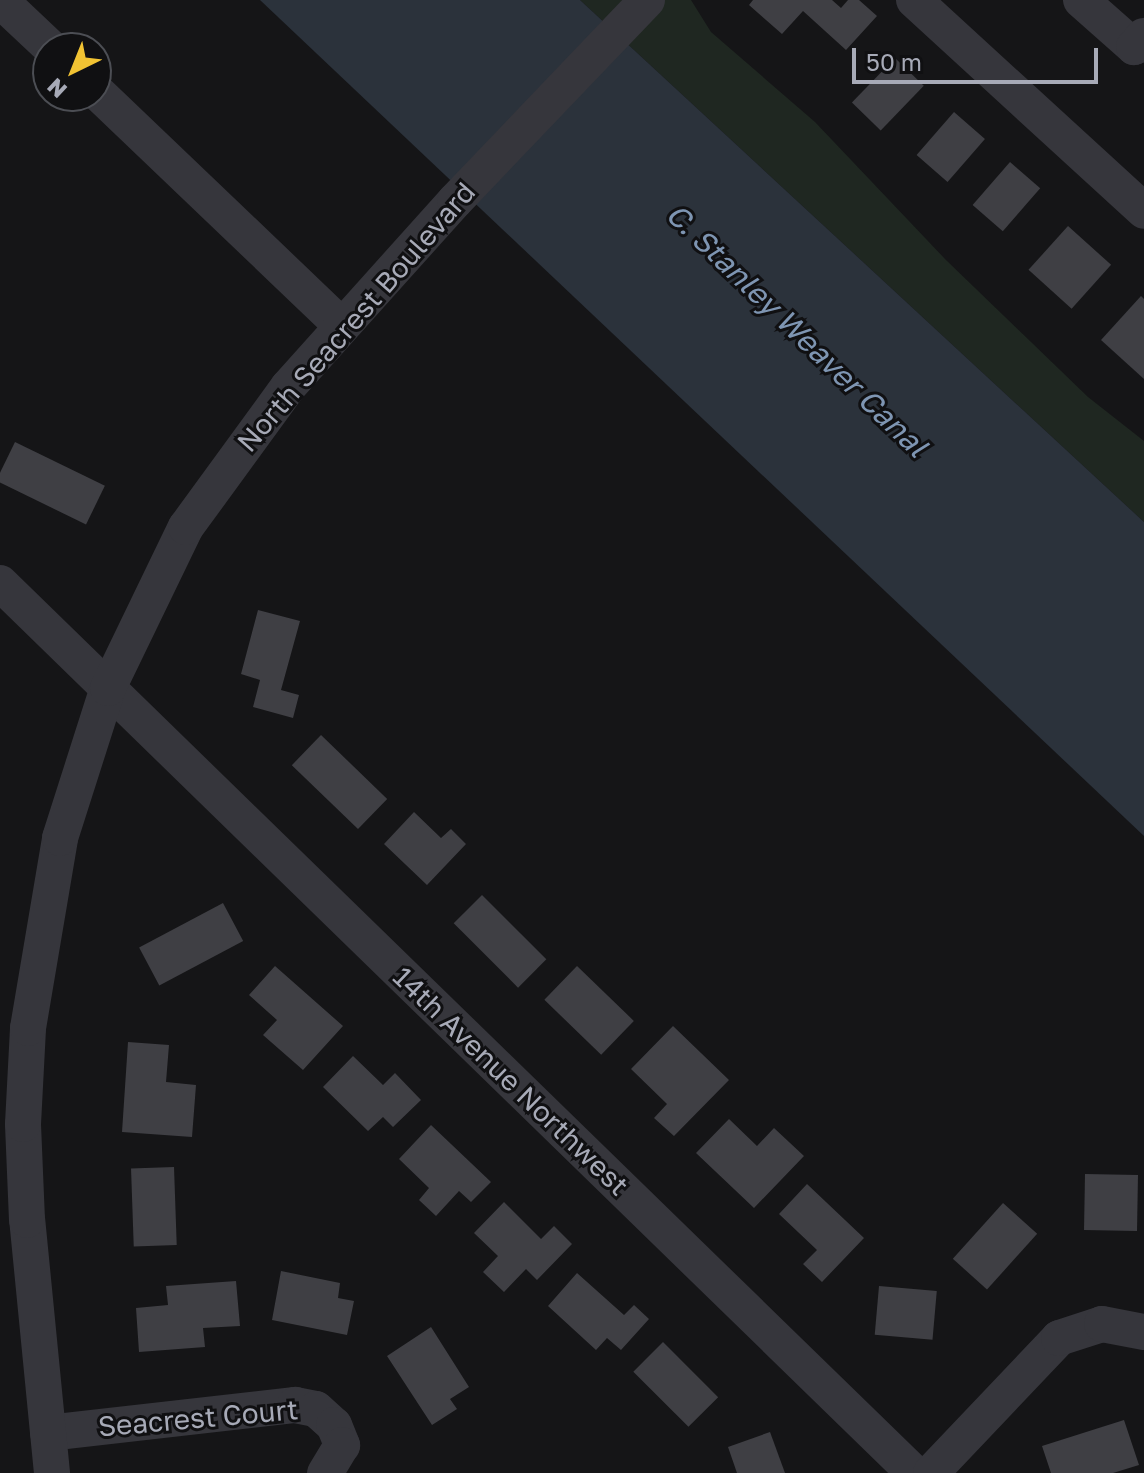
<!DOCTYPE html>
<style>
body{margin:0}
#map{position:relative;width:1144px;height:1473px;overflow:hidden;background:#151517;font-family:"Golos Text",sans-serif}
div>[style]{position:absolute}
.green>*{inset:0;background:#1f2721}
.water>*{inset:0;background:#2b323b}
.building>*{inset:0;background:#3f3f44;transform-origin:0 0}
.minor>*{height:36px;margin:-18px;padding:0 18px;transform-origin:18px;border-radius:18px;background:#36363c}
span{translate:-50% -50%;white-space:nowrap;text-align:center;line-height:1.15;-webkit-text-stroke:6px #101012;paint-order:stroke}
.street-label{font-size:28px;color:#a7aab7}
.water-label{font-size:30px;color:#7e95b2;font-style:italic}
.north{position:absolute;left:32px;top:32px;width:80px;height:80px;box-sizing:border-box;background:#101012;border:2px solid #4c4e54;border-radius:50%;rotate:223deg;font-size:22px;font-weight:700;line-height:32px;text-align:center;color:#a7aab7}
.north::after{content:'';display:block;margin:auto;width:28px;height:36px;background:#f1c333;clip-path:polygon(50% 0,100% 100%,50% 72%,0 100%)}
.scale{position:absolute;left:852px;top:48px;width:246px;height:36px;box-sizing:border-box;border:4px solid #a7aab7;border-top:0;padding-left:10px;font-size:24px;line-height:28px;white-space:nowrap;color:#a7aab7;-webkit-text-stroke:6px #101012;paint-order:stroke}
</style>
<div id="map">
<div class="green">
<div style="clip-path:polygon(580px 0,691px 0,711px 32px,815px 122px,946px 260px,1088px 397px,1144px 441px,1144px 522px)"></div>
</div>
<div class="water">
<div style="clip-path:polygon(260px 0,580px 0,1144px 522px,1144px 836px)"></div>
</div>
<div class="building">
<div style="clip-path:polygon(753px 0,832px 0,841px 8px,848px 0,859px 0,877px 16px,846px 50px,803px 11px,782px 34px,749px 5px)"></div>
<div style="left:895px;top:58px;width:40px;height:62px;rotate:44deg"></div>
<div style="left:954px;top:112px;width:41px;height:57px;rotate:41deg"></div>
<div style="left:1010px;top:162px;width:40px;height:57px;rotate:41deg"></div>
<div style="left:1068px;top:226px;width:58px;height:59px;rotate:42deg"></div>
<div style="clip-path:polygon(1141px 296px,1144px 299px,1144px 379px,1101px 340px)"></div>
<div style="left:15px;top:442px;width:100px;height:43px;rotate:26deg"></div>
<div style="clip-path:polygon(258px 610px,300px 621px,281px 690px,299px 695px,293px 718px,253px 707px,260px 680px,241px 674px)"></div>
<div style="left:321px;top:735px;width:92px;height:42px;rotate:44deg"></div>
<div style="clip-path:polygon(414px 812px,441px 838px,451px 829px,466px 844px,427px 885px,384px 844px)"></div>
<div style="left:482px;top:895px;width:91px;height:40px;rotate:45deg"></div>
<div style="left:223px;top:903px;width:43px;height:95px;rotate:62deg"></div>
<div style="clip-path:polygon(275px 966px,343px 1026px,303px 1070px,263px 1035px,277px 1020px,249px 995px)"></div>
<div style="left:577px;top:966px;width:79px;height:47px;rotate:44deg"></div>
<div style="clip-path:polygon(673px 1026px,729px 1080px,674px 1136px,654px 1118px,667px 1104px,631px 1069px)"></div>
<div style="clip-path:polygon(128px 1042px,169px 1045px,166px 1082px,196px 1085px,192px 1137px,122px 1132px)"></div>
<div style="clip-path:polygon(353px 1056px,383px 1085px,395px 1073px,421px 1100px,393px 1127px,383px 1117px,368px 1131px,323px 1087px)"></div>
<div style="clip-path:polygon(729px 1119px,757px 1146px,774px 1128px,804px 1156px,754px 1208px,696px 1153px)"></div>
<div style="clip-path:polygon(431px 1125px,491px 1182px,471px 1202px,459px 1191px,436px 1216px,419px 1200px,429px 1188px,399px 1159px)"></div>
<div style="left:174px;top:1167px;width:78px;height:43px;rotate:88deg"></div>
<div style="left:1085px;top:1174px;width:53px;height:56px;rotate:1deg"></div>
<div style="clip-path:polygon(807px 1184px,864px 1238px,822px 1282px,803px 1264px,817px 1250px,779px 1214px)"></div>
<div style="clip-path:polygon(504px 1202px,541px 1239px,554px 1226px,572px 1244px,537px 1280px,526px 1269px,504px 1292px,483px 1272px,498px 1256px,474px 1233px)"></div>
<div style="left:1003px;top:1203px;width:46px;height:75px;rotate:42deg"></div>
<div style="clip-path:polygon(281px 1271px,340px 1283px,338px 1298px,354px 1301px,347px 1335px,272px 1320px)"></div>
<div style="clip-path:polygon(577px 1273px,624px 1315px,634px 1305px,649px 1319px,621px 1350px,607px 1338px,596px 1350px,548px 1306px)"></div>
<div style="clip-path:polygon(236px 1281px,240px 1326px,203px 1328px,205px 1347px,139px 1352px,136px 1308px,168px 1305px,166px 1286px)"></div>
<div style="left:879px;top:1286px;width:58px;height:49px;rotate:5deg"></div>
<div style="clip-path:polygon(431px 1327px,469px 1387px,450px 1399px,457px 1409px,432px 1425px,387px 1356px)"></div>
<div style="left:663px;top:1342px;width:78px;height:42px;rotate:45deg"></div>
<div style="clip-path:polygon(1124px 1420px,1139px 1465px,1113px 1473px,1051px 1473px,1042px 1446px)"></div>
<div style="clip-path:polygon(770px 1432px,785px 1473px,737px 1473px,728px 1447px)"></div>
</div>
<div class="minor">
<div style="left:0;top:0;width:70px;rotate:43.3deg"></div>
<div style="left:914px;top:0;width:312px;rotate:42.5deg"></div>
<div style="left:1081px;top:0;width:71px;rotate:41.6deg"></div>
<div style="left:1134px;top:47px;width:15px;rotate:-48deg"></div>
<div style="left:96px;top:91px;width:340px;rotate:43.7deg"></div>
<div style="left:0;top:583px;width:1276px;rotate:44.24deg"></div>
<div style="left:48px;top:1433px;width:249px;rotate:-6.5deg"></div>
<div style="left:295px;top:1405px;width:21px;rotate:11deg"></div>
<div style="left:316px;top:1409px;width:24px;rotate:42deg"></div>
<div style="left:334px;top:1425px;width:22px;rotate:68deg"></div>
<div style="left:342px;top:1445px;width:33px;rotate:121deg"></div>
<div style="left:52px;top:1473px;width:254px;rotate:-95.6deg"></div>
<div style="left:27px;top:1220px;width:96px;rotate:-92.4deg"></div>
<div style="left:23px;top:1124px;width:96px;rotate:-87deg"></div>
<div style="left:28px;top:1028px;width:193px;rotate:-80.4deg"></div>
<div style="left:60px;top:838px;width:157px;rotate:-72.3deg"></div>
<div style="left:108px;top:688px;width:179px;rotate:-64.2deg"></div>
<div style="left:186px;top:527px;width:173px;rotate:-53.9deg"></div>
<div style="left:288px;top:387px;width:250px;rotate:-48.1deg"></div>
<div style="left:455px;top:201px;width:278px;rotate:-46.3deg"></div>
<div style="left:931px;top:1473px;width:186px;rotate:-46.5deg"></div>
<div style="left:1059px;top:1338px;width:45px;rotate:-18deg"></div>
<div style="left:1102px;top:1324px;width:43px;rotate:10.8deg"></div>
</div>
<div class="street-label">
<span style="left:356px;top:317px;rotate:-49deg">North Seacrest Boulevard</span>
<span style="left:511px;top:1081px;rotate:44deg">14th Avenue Northwest</span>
<span style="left:198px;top:1418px;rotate:-5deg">Seacrest Court</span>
</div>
<div class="water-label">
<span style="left:797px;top:330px;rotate:44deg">C. Stanley Weaver Canal</span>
</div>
<div class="north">N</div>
<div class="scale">50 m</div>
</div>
